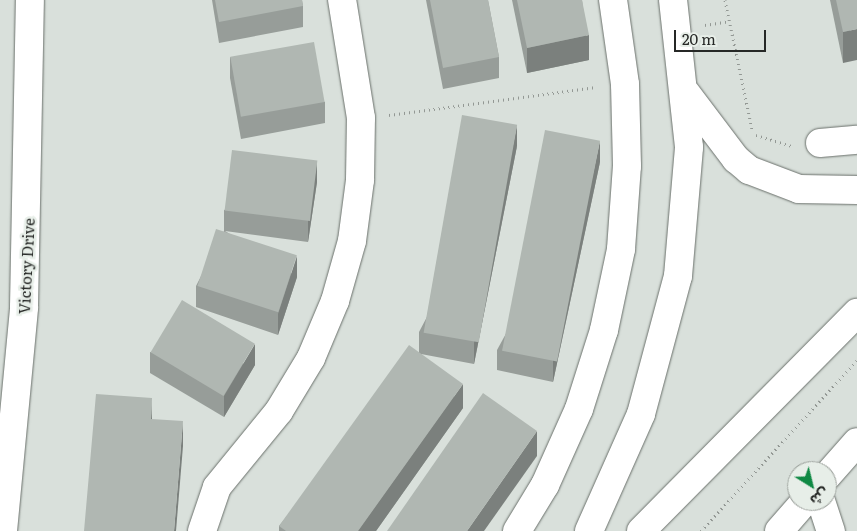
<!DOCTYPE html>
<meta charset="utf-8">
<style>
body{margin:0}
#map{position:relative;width:857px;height:531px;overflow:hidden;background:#d9e0db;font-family:Literata,"Noto Sans Arabic",serif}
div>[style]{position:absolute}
.path>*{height:3px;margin-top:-1.5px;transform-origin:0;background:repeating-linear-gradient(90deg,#939894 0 1px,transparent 0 5px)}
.roads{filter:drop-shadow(0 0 1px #6a706b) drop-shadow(0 0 1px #6a706b)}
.minor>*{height:28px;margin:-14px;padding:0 14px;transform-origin:14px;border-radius:14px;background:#fff}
.tertiary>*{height:28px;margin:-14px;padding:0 14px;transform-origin:14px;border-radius:14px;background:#fff}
.wall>*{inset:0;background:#979d99}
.shaded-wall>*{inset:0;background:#7b807d}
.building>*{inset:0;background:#b0b7b2;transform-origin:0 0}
span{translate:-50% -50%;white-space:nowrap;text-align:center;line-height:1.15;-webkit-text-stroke:5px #e7eee8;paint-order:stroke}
.street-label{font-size:15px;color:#262826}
.north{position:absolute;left:787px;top:461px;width:50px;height:50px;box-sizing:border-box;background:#e7eee8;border:1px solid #9a9f9a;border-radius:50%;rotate:144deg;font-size:14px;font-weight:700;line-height:20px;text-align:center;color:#262826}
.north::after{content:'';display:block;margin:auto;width:18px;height:22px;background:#0f8944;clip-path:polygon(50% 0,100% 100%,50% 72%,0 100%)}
.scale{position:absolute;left:674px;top:30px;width:92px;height:22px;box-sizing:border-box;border:2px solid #262826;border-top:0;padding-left:6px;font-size:15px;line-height:18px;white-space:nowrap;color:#262826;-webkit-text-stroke:4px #e7eee8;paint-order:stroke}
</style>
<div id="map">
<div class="path">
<div style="left:725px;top:0;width:132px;rotate:78.2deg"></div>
<div style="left:705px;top:25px;width:24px;rotate:-9deg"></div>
<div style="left:389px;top:115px;width:209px;rotate:-7.7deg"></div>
<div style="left:756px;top:135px;width:37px;rotate:17deg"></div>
<div style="left:701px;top:531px;width:231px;rotate:-47.6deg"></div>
</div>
<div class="roads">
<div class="minor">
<div style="left:686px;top:93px;width:83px;rotate:52.9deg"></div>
<div style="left:736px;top:159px;width:17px;rotate:40deg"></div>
<div style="left:749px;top:170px;width:53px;rotate:20.8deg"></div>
<div style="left:799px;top:189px;width:58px;rotate:1deg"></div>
<div style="left:820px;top:143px;width:37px;rotate:-5deg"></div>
<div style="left:827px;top:476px;width:45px;rotate:-48.6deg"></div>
<div style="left:821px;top:501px;width:32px;rotate:72deg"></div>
<div style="left:3px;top:531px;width:225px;rotate:-84.6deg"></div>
<div style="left:24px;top:307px;width:307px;rotate:-88.9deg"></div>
<div style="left:202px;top:531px;width:46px;rotate:-71.2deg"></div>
<div style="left:217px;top:487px;width:98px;rotate:-50.8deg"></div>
<div style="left:279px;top:411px;width:62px;rotate:-58.9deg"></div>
<div style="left:311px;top:358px;width:62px;rotate:-67.2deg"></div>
<div style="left:335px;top:301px;width:62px;rotate:-74.2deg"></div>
<div style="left:352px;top:241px;width:62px;rotate:-82.5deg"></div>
<div style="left:360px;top:180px;width:62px;rotate:-89.1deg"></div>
<div style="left:361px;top:118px;width:120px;rotate:-99.1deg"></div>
<div style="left:641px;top:531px;width:307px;rotate:-45.3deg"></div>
<div style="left:779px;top:531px;width:40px;rotate:-49deg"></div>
</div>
<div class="tertiary">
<div style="left:517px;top:531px;width:54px;rotate:-58.7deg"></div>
<div style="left:545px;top:485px;width:83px;rotate:-65.9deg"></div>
<div style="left:579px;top:409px;width:83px;rotate:-72.4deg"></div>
<div style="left:604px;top:330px;width:83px;rotate:-78.1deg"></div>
<div style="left:621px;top:249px;width:83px;rotate:-85.9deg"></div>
<div style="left:627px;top:166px;width:82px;rotate:-91.4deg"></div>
<div style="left:625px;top:84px;width:85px;rotate:-98.1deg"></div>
<div style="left:589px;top:531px;width:128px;rotate:-66deg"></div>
<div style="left:641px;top:414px;width:143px;rotate:-75deg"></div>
<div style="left:678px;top:276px;width:129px;rotate:-85.1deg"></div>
<div style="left:689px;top:147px;width:148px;rotate:-96.2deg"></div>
</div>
</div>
<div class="wall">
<div style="clip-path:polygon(212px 0,302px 0,303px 6px,303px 27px,219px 43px)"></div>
<div style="clip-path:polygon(426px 0,488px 0,499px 57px,499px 78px,443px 89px)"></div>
<div style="clip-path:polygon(512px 0,582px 0,589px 60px,527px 73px)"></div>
<div style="clip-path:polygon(830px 0,857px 0,843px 63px)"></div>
<div style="clip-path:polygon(230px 57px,325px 102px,325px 123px,241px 139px,230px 78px)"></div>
<div style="clip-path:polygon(517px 146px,474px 364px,421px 354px,463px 408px,376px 531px,279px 531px,279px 526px,419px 352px,419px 332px)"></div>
<div style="clip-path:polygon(600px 162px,553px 382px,497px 370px,497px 350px)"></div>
<div style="clip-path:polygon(317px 182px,308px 242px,225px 231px,297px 277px,278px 335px,196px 307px,196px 286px,224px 231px,224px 210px)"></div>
<div style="clip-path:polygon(150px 352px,255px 365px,224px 417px,150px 373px)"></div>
</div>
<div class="shaded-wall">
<div style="clip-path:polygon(857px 29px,857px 60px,843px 63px,843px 32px)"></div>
<div style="clip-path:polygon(589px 35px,589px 60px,527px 73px,527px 48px)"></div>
<div style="clip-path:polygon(517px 125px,517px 146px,474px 364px,474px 343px)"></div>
<div style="clip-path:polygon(600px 141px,600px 162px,553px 382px,553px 361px)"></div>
<div style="clip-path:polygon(317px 161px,317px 182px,308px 242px,308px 221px)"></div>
<div style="clip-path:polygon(297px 256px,297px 277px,278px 335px,278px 314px)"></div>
<div style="clip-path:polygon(255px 344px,255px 365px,224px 417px,224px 396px)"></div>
<div style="clip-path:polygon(463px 384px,463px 408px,376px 531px,358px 531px)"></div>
<div style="clip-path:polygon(152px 398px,152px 423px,151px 419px)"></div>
<div style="clip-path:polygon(183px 421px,183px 446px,176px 531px,174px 531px)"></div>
<div style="clip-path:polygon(537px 431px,537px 456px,484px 531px,467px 531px)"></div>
</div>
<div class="building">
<div style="clip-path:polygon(215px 0,302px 0,303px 6px,219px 22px)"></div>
<div style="clip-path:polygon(430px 0,488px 0,499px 57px,443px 68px)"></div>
<div style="clip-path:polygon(517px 0,582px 0,589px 35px,527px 48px)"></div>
<div style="clip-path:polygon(836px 0,857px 0,857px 29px,843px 32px)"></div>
<div style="left:314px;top:42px;width:61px;height:85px;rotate:80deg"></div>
<div style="left:462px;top:115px;width:56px;height:221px;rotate:10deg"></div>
<div style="left:545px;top:130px;width:56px;height:225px;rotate:11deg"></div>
<div style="left:232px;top:150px;width:86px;height:61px;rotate:7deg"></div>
<div style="left:216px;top:229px;width:85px;height:60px;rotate:18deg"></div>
<div style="left:182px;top:300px;width:85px;height:61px;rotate:31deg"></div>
<div style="clip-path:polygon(409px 345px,463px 384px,358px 531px,286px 531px,279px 526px)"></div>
<div style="clip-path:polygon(483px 393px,537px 431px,467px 531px,387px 531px)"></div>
<div style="clip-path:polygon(96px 394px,152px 398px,151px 419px,183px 421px,174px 531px,84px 531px)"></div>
</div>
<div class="street-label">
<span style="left:26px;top:266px;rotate:-87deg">Victory Drive</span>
</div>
<div class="north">ش</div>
<div class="scale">20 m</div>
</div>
